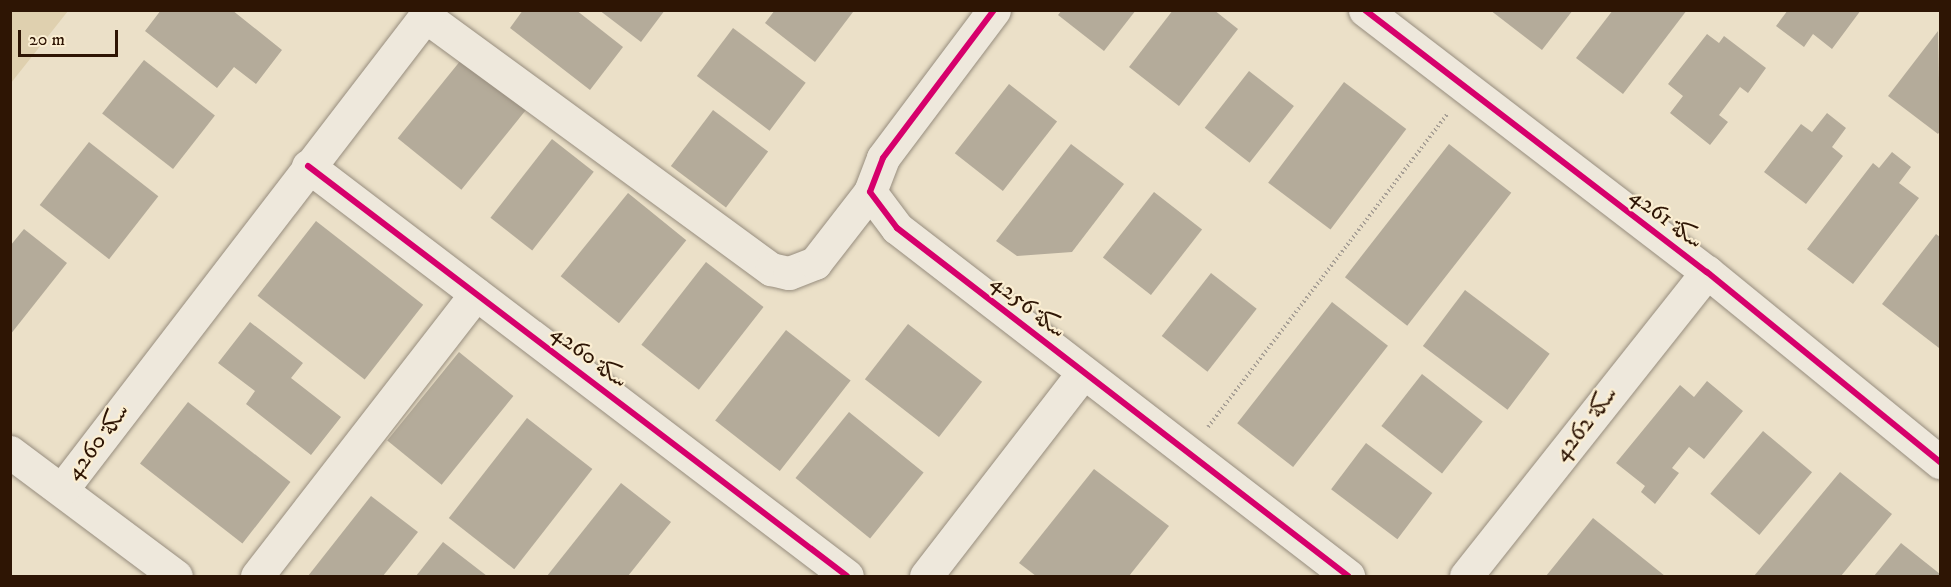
<!DOCTYPE html>
<meta charset="utf-8">
<style>
body{margin:0}
#map{position:relative;width:1951px;height:587px;overflow:hidden;background:#ebe0c8;font-family:"IM FELL DW Pica",Amiri,serif}
div>[style]{position:absolute}
.green>*{inset:0;background:#dfd0af}
.building>*{inset:0;background:#b4ab9a;transform-origin:0 0}
.path>*{height:4px;margin-top:-2px;transform-origin:0;background:repeating-linear-gradient(90deg,#a8a096 0 1.5px,transparent 0 4.5px)}
.roads{filter:drop-shadow(0 0 2px #978d7e) drop-shadow(0 0 2px #978d7e)}
.minor>*{height:33px;margin:-16.5px;padding:0 16.5px;transform-origin:16.5px;border-radius:16.5px;background:#eee8dc}
.cycleway>*{height:6px;margin:-3px;padding:0 3px;transform-origin:3px;border-radius:3px;background:#d6006c}
span{translate:-50% -50%;white-space:nowrap;text-align:center;line-height:1.15;-webkit-text-stroke:4.5px #fbeed2;paint-order:stroke}
.street-label{font-size:24px;color:#2e1504}
.frame{position:absolute;inset:0;border:12px solid #2e1504;pointer-events:none}
.scale{position:absolute;left:18px;top:30px;width:100px;height:27px;box-sizing:border-box;border:3px solid #2e1504;border-top:0;padding-left:8px;font-size:18px;line-height:21px;white-space:nowrap;color:#2e1504;-webkit-text-stroke:4px #fbeed2;paint-order:stroke}
</style>
<div id="map">
<div class="green">
<div style="clip-path:polygon(11px 10px,68px 11px,11px 83px,10px 11px)"></div>
</div>
<div class="building">
<div style="clip-path:polygon(161px 10px,232px 10px,282px 50px,256px 84px,234px 67px,217px 88px,145px 31px)"></div>
<div style="clip-path:polygon(523px 10px,576px 10px,623px 47px,590px 90px,510px 28px)"></div>
<div style="clip-path:polygon(599px 10px,665px 10px,641px 42px)"></div>
<div style="clip-path:polygon(775px 10px,850px 10px,853px 12px,815px 62px,765px 23px)"></div>
<div style="clip-path:polygon(1062px 10px,1136px 10px,1104px 51px,1058px 15px)"></div>
<div style="clip-path:polygon(1173px 10px,1214px 10px,1238px 29px,1179px 106px,1129px 67px)"></div>
<div style="clip-path:polygon(1490px 10px,1573px 10px,1542px 50px)"></div>
<div style="clip-path:polygon(1613px 10px,1687px 10px,1623px 94px,1576px 58px)"></div>
<div style="clip-path:polygon(1788px 10px,1861px 10px,1832px 49px,1813px 34px,1804px 47px,1776px 26px)"></div>
<div style="left:733px;top:28px;width:91px;height:60px;rotate:37deg"></div>
<div style="clip-path:polygon(1938px 31px,1940px 131px,1938px 134px,1888px 96px)"></div>
<div style="clip-path:polygon(1707px 34px,1719px 43px,1724px 36px,1766px 68px,1748px 93px,1740px 87px,1719px 115px,1728px 122px,1710px 145px,1670px 113px,1683px 96px,1668px 84px)"></div>
<div style="left:465px;top:55px;width:82px;height:107px;rotate:39deg"></div>
<div style="left:144px;top:60px;width:90px;height:68px;rotate:38deg"></div>
<div style="left:1249px;top:71px;width:57px;height:72px;rotate:38deg"></div>
<div style="left:1344px;top:82px;width:78px;height:126px;rotate:37deg"></div>
<div style="left:1009px;top:84px;width:61px;height:88px;rotate:38deg"></div>
<div style="left:713px;top:110px;width:69px;height:70px;rotate:37deg"></div>
<div style="clip-path:polygon(1827px 113px,1846px 128px,1832px 147px,1843px 156px,1806px 204px,1764px 172px,1801px 124px,1812px 132px)"></div>
<div style="left:552px;top:139px;width:53px;height:100px;rotate:38deg"></div>
<div style="left:89px;top:142px;width:88px;height:80px;rotate:38deg"></div>
<div style="clip-path:polygon(1071px 144px,1124px 184px,1072px 252px,1017px 256px,996px 241px)"></div>
<div style="left:1449px;top:144px;width:79px;height:169px;rotate:38deg"></div>
<div style="clip-path:polygon(1892px 152px,1911px 167px,1899px 183px,1919px 198px,1853px 284px,1807px 249px,1873px 163px,1879px 168px)"></div>
<div style="left:1154px;top:192px;width:61px;height:83px;rotate:38deg"></div>
<div style="left:628px;top:193px;width:75px;height:107px;rotate:39deg"></div>
<div style="left:316px;top:221px;width:136px;height:95px;rotate:38deg"></div>
<div style="clip-path:polygon(24px 229px,67px 263px,10px 335px,10px 246px)"></div>
<div style="clip-path:polygon(1936px 234px,1940px 237px,1939px 348px,1882px 304px)"></div>
<div style="left:706px;top:262px;width:73px;height:105px;rotate:38deg"></div>
<div style="left:1211px;top:273px;width:58px;height:80px;rotate:38deg"></div>
<div style="left:1465px;top:290px;width:106px;height:70px;rotate:37deg"></div>
<div style="left:1332px;top:302px;width:71px;height:154px;rotate:38deg"></div>
<div style="clip-path:polygon(250px 322px,303px 363px,291px 378px,341px 417px,311px 455px,246px 404px,255px 391px,218px 363px)"></div>
<div style="left:908px;top:324px;width:94px;height:70px;rotate:38deg"></div>
<div style="left:786px;top:330px;width:82px;height:115px;rotate:38deg"></div>
<div style="left:459px;top:352px;width:70px;height:114px;rotate:39deg"></div>
<div style="left:1422px;top:374px;width:77px;height:66px;rotate:38deg"></div>
<div style="clip-path:polygon(1707px 381px,1743px 411px,1704px 459px,1689px 447px,1672px 468px,1679px 473px,1655px 504px,1641px 492px,1645px 486px,1616px 463px,1680px 385px,1694px 397px)"></div>
<div style="left:188px;top:402px;width:130px;height:78px;rotate:38deg"></div>
<div style="left:849px;top:412px;width:96px;height:85px;rotate:39deg"></div>
<div style="left:527px;top:418px;width:83px;height:127px;rotate:38deg"></div>
<div style="left:1763px;top:431px;width:64px;height:82px;rotate:40deg"></div>
<div style="left:1366px;top:443px;width:83px;height:58px;rotate:37deg"></div>
<div style="clip-path:polygon(1094px 469px,1169px 526px,1129px 576px,1036px 576px,1019px 563px)"></div>
<div style="clip-path:polygon(1840px 472px,1892px 514px,1841px 576px,1754px 576px)"></div>
<div style="clip-path:polygon(621px 483px,671px 522px,628px 576px,547px 576px)"></div>
<div style="clip-path:polygon(371px 496px,418px 532px,383px 576px,308px 576px)"></div>
<div style="clip-path:polygon(1593px 518px,1665px 576px,1546px 576px)"></div>
<div style="clip-path:polygon(443px 542px,487px 576px,416px 576px)"></div>
<div style="clip-path:polygon(1901px 543px,1940px 574px,1938px 576px,1874px 576px)"></div>
</div>
<div class="path">
<div style="left:1208px;top:427px;width:395px;rotate:-52.6deg"></div>
</div>
<div class="roads">
<div class="minor">
<div style="left:994px;top:10px;width:185px;rotate:126.9deg"></div>
<div style="left:883px;top:158px;width:36px;rotate:111deg"></div>
<div style="left:870px;top:192px;width:45px;rotate:53.1deg"></div>
<div style="left:897px;top:228px;width:570px;rotate:37.65deg"></div>
<div style="left:1365px;top:10px;width:431px;rotate:37.5deg"></div>
<div style="left:1707px;top:272px;width:301px;rotate:39.2deg"></div>
<div style="left:425px;top:16px;width:429px;rotate:36.2deg"></div>
<div style="left:771px;top:269px;width:18px;rotate:13deg"></div>
<div style="left:789px;top:273px;width:28px;rotate:-21deg"></div>
<div style="left:815px;top:263px;width:90px;rotate:-52.2deg"></div>
<div style="left:308px;top:166px;width:677px;rotate:37.26deg"></div>
<div style="left:10px;top:452px;width:207px;rotate:36.8deg"></div>
<div style="left:63px;top:488px;width:603px;rotate:-52.48deg"></div>
<div style="left:257px;top:576px;width:357px;rotate:-52.2deg"></div>
<div style="left:926px;top:576px;width:257px;rotate:-52.3deg"></div>
<div style="left:1466px;top:576px;width:388px;rotate:-51.6deg"></div>
</div>
</div>
<div class="cycleway">
<div style="left:994px;top:10px;width:185px;rotate:126.9deg"></div>
<div style="left:883px;top:158px;width:36px;rotate:111deg"></div>
<div style="left:870px;top:192px;width:45px;rotate:53.1deg"></div>
<div style="left:897px;top:228px;width:570px;rotate:37.65deg"></div>
<div style="left:1365px;top:10px;width:431px;rotate:37.5deg"></div>
<div style="left:1707px;top:272px;width:301px;rotate:39.2deg"></div>
<div style="left:308px;top:166px;width:677px;rotate:37.26deg"></div>
</div>
<div class="street-label">
<span style="left:1666px;top:219px;rotate:37deg">سكة 4261</span>
<span style="left:1028px;top:307px;rotate:38deg">سكة 4256</span>
<span style="left:589px;top:357px;rotate:37deg">سكة 4260</span>
<span style="left:1586px;top:424px;rotate:-52deg">سكة 4262</span>
<span style="left:98px;top:442px;rotate:-53deg">سكة 4260</span>
</div>
<div class="frame"></div>
<div class="scale">20 m</div>
</div>
